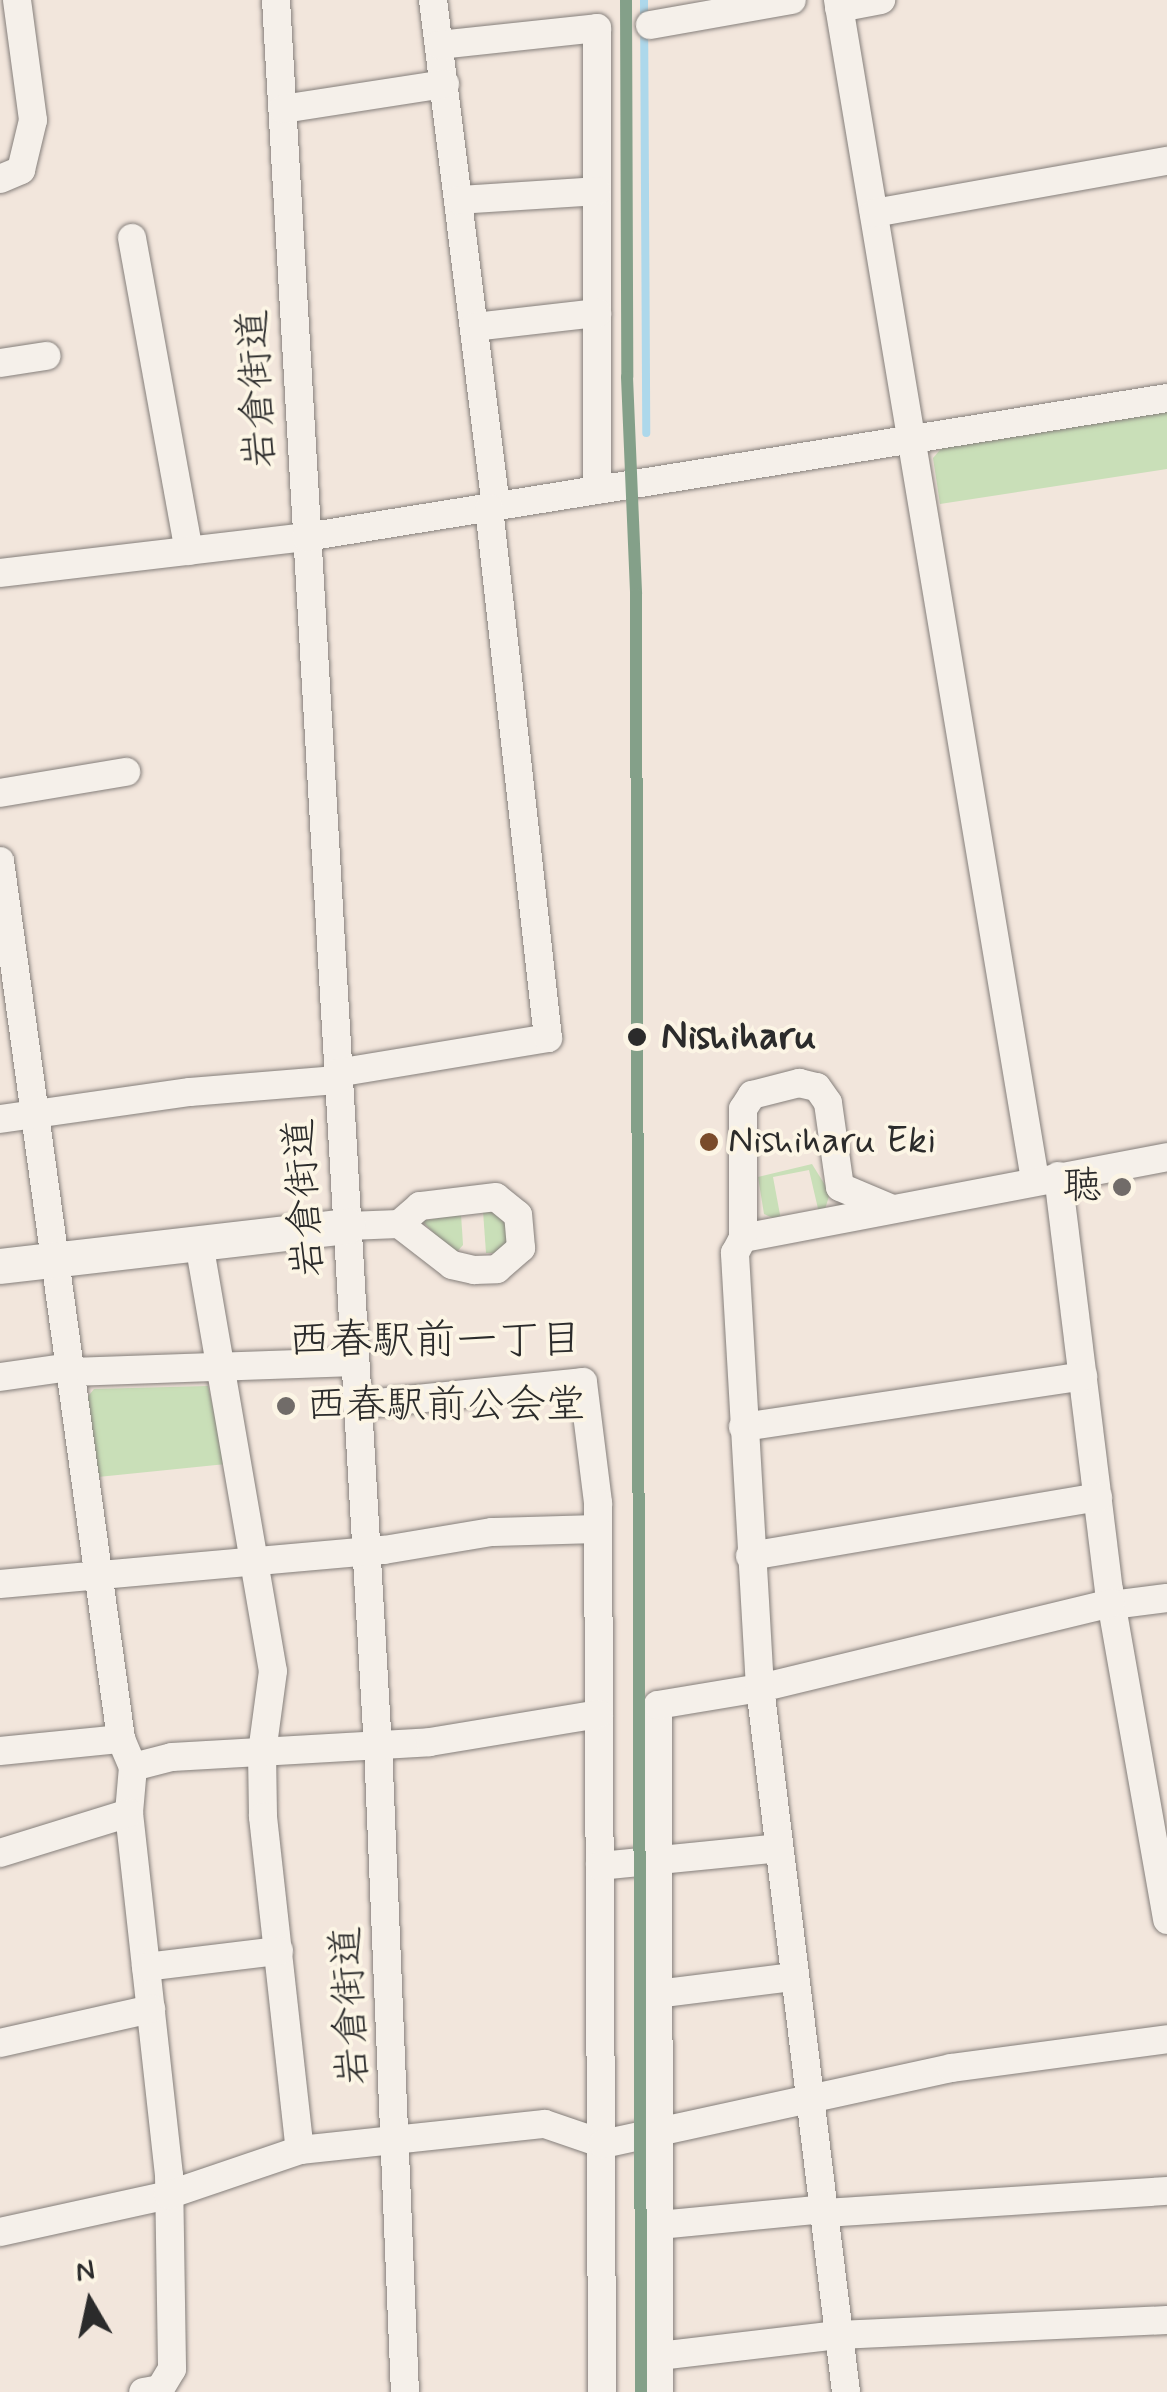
<!DOCTYPE html>
<meta charset="utf-8">
<style>
body{margin:0}
#map{position:relative;width:1167px;height:2392px;overflow:hidden;background:#f2e6dc;font-family:Mynerve,"Klee One",sans-serif}
div>[style]{position:absolute}
.green>*{inset:0;background:#c9dfb8}
.stream>*{height:8px;margin:-4px;padding:0 4px;transform-origin:4px;border-radius:4px;background:#add8eb}
.roads{filter:drop-shadow(0 0 2px #857f7b) drop-shadow(0 0 2px #857f7b)}
.minor>*{height:28px;margin:-14px;padding:0 14px;transform-origin:14px;border-radius:14px;background:#f5f0ea}
.major>*{height:35px;margin:-17.5px;padding:0 17.5px;transform-origin:17.5px;border-radius:17.5px;background:#f5f0ea}
.rail-1>*{height:12px;margin:-6px;padding:0 6px;transform-origin:6px;border-radius:6px;background:#84a089}
.dots>*{width:28px;height:28px;translate:-50% -50%;box-sizing:border-box;border:5px solid #fcf5e5;border-radius:50%}
span{translate:-50% -50%;white-space:nowrap;text-align:center;line-height:1.15;-webkit-text-stroke:8px #fcf5e5;paint-order:stroke}
.bus-label{font-size:38px;color:#2b2b2b}
.left{translate:0 -50%;text-align:left}
.street-label{font-size:40px;color:#2b2b2b}
.stop-label{font-size:40px;color:#2b2b2b;font-weight:700}
.poi-label{font-size:40px;color:#2b2b2b}
.right{translate:-100% -50%;text-align:right}
.neighbourhood-label{font-size:42px;color:#2b2b2b}
.north{position:absolute;left:40px;top:2252px;width:100px;height:100px;-webkit-text-stroke:8px #fcf5e5;paint-order:stroke;rotate:351deg;font-size:28px;font-weight:700;line-height:40px;text-align:center;color:#2b2b2b}
.north::after{content:'';display:block;margin:auto;width:35px;height:45px;background:#2b2b2b;clip-path:polygon(50% 0,100% 100%,50% 72%,0 100%)}
</style>
<div id="map">
<div class="green">
<div style="clip-path:polygon(1167px 409px,1167px 469px,940px 504px,933px 458px,946px 443px)"></div>
<div style="clip-path:polygon(evenodd,812px 1164px,830px 1193px,822px 1219px,786px 1224px,764px 1214px,758px 1177px,812px 1164px,809px 1170px,819px 1213px,781px 1220px,773px 1177px,809px 1170px)"></div>
<div style="clip-path:polygon(483px 1211px,496px 1213px,507px 1226px,508px 1241px,495px 1253px,486px 1253px)"></div>
<div style="clip-path:polygon(461px 1214px,463px 1245px,455px 1254px,422px 1221px)"></div>
<div style="clip-path:polygon(208px 1386px,226px 1464px,98px 1477px,85px 1400px,94px 1389px)"></div>
</div>
<div class="stream">
<div style="left:644px;top:0;width:433px;rotate:89.7deg"></div>
</div>
<div class="roads">
<div class="minor">
<div style="left:276px;top:0;width:1749px;rotate:86.66deg"></div>
<div style="left:378px;top:1746px;width:647px;rotate:87.61deg"></div>
<div style="left:433px;top:0;width:511px;rotate:82.92deg"></div>
<div style="left:838px;top:0;width:1196px;rotate:80.52deg"></div>
<div style="left:839px;top:8px;width:43px;rotate:-10.8deg"></div>
<div style="left:650px;top:25px;width:144px;rotate:-10deg"></div>
<div style="left:439px;top:45px;width:159px;rotate:-6.1deg"></div>
<div style="left:597px;top:28px;width:462px;rotate:90deg"></div>
<div style="left:283px;top:109px;width:164px;rotate:-8.8deg"></div>
<div style="left:0;top:179px;width:23px;rotate:-23deg"></div>
<div style="left:21px;top:170px;width:51px;rotate:-76.5deg"></div>
<div style="left:33px;top:120px;width:121px;rotate:-97.6deg"></div>
<div style="left:459px;top:200px;width:138px;rotate:-3.7deg"></div>
<div style="left:874px;top:213px;width:298px;rotate:-10.1deg"></div>
<div style="left:132px;top:238px;width:318px;rotate:79.7deg"></div>
<div style="left:474px;top:327px;width:124px;rotate:-6.5deg"></div>
<div style="left:0;top:363px;width:47px;rotate:-8.7deg"></div>
<div style="left:0;top:573px;width:308px;rotate:-6.7deg"></div>
<div style="left:306px;top:537px;width:872px;rotate:-9.17deg"></div>
<div style="left:0;top:793px;width:128px;rotate:-9.5deg"></div>
<div style="left:0;top:861px;width:886px;rotate:82.15deg"></div>
<div style="left:121px;top:1739px;width:30px;rotate:67deg"></div>
<div style="left:133px;top:1767px;width:46px;rotate:95deg"></div>
<div style="left:129px;top:1813px;width:364px;rotate:83.7deg"></div>
<div style="left:169px;top:2175px;width:194px;rotate:89.1deg"></div>
<div style="left:172px;top:2369px;width:23px;rotate:121deg"></div>
<div style="left:160px;top:2389px;width:17px;rotate:170deg"></div>
<div style="left:337px;top:1073px;width:214px;rotate:-9.4deg"></div>
<div style="left:548px;top:1038px;width:533px;rotate:-96.35deg"></div>
<div style="left:0;top:1119px;width:192px;rotate:-8.1deg"></div>
<div style="left:190px;top:1092px;width:147px;rotate:-4.7deg"></div>
<div style="left:1058px;top:1176px;width:417px;rotate:83deg"></div>
<div style="left:1109px;top:1590px;width:335px;rotate:80deg"></div>
<div style="left:348px;top:1226px;width:51px;rotate:-2.2deg"></div>
<div style="left:399px;top:1224px;width:67px;rotate:37.7deg"></div>
<div style="left:452px;top:1265px;width:23px;rotate:13deg"></div>
<div style="left:474px;top:1270px;width:23px;rotate:-2deg"></div>
<div style="left:497px;top:1269px;width:32px;rotate:-41deg"></div>
<div style="left:521px;top:1248px;width:33px;rotate:-95deg"></div>
<div style="left:518px;top:1215px;width:28px;rotate:-141deg"></div>
<div style="left:496px;top:1197px;width:77px;rotate:173.2deg"></div>
<div style="left:420px;top:1206px;width:28px;rotate:139deg"></div>
<div style="left:743px;top:1238px;width:432px;rotate:-10.8deg"></div>
<div style="left:199px;top:1243px;width:434px;rotate:80.2deg"></div>
<div style="left:273px;top:1671px;width:82px;rotate:97.7deg"></div>
<div style="left:262px;top:1752px;width:65px;rotate:89.1deg"></div>
<div style="left:263px;top:1817px;width:335px;rotate:83.7deg"></div>
<div style="left:71px;top:1372px;width:284px;rotate:-2deg"></div>
<div style="left:0;top:1377px;width:71px;rotate:-8.1deg"></div>
<div style="left:357px;top:1405px;width:227px;rotate:-5.8deg"></div>
<div style="left:583px;top:1382px;width:122px;rotate:82.9deg"></div>
<div style="left:598px;top:1503px;width:889px;rotate:89.74deg"></div>
<div style="left:743px;top:1427px;width:344px;rotate:-8.5deg"></div>
<div style="left:750px;top:1556px;width:353px;rotate:-9.6deg"></div>
<div style="left:0;top:1584px;width:386px;rotate:-5.1deg"></div>
<div style="left:384px;top:1550px;width:109px;rotate:-9.5deg"></div>
<div style="left:492px;top:1532px;width:105px;rotate:-1.6deg"></div>
<div style="left:1112px;top:1605px;width:55px;rotate:-7.3deg"></div>
<div style="left:0;top:1751px;width:122px;rotate:-5.7deg"></div>
<div style="left:133px;top:1767px;width:40px;rotate:-14.4deg"></div>
<div style="left:172px;top:1757px;width:258px;rotate:-3.3deg"></div>
<div style="left:430px;top:1742px;width:171px;rotate:-9.4deg"></div>
<div style="left:0;top:1853px;width:135px;rotate:-17.2deg"></div>
<div style="left:600px;top:1866px;width:180px;rotate:-5.7deg"></div>
<div style="left:146px;top:1967px;width:134px;rotate:-6.9deg"></div>
<div style="left:657px;top:1994px;width:138px;rotate:-7.1deg"></div>
<div style="left:0;top:2043px;width:155px;rotate:-12.7deg"></div>
<div style="left:825px;top:2213px;width:343px;rotate:-3.7deg"></div>
<div style="left:659px;top:2225px;width:166px;rotate:-5.5deg"></div>
<div style="left:0;top:2232px;width:172px;rotate:-12.4deg"></div>
<div style="left:168px;top:2195px;width:139px;rotate:-18.8deg"></div>
<div style="left:300px;top:2150px;width:246px;rotate:-6.1deg"></div>
<div style="left:545px;top:2124px;width:61px;rotate:19deg"></div>
<div style="left:603px;top:2144px;width:356px;rotate:-12.3deg"></div>
<div style="left:951px;top:2068px;width:218px;rotate:-7.6deg"></div>
<div style="left:659px;top:2356px;width:180px;rotate:-6.7deg"></div>
<div style="left:838px;top:2335px;width:329px;rotate:-2.6deg"></div>
<div style="left:659px;top:2392px;width:687px;rotate:-90.08deg"></div>
<div style="left:658px;top:1705px;width:103px;rotate:-9.5deg"></div>
<div style="left:760px;top:1688px;width:361px;rotate:-13.6deg"></div>
<div style="left:846px;top:2392px;width:709px;rotate:-96.96deg"></div>
<div style="left:760px;top:1688px;width:436px;rotate:-93.3deg"></div>
<div style="left:735px;top:1253px;width:17px;rotate:-62deg"></div>
<div style="left:743px;top:1238px;width:129px;rotate:-90deg"></div>
<div style="left:743px;top:1109px;width:17px;rotate:-57deg"></div>
<div style="left:752px;top:1095px;width:49px;rotate:-14.3deg"></div>
<div style="left:799px;top:1083px;width:18px;rotate:13deg"></div>
<div style="left:817px;top:1087px;width:19px;rotate:55deg"></div>
<div style="left:828px;top:1103px;width:85px;rotate:81.9deg"></div>
<div style="left:840px;top:1187px;width:54px;rotate:22.8deg"></div>
</div>
<div class="major">
<div style="left:0;top:1266px;width:350px;rotate:-6.6deg"></div>
</div>
</div>
<div class="rail-1">
<div style="left:626px;top:0;width:377px;rotate:89.8deg"></div>
<div style="left:627px;top:377px;width:217px;rotate:87.6deg"></div>
<div style="left:636px;top:594px;width:1798px;rotate:89.84deg"></div>
</div>
<div class="dots">
<div style="left:637px;top:1037px;background:#2b2b2b"></div>
<div style="left:709px;top:1142px;background:#7a4b2a"></div>
<div style="left:1122px;top:1187px;background:#716c69"></div>
<div style="left:286px;top:1406px;background:#716c69"></div>
</div>
<div class="bus-label">
<span class="left" style="left:728px;top:1142px">Nishiharu Eki</span>
</div>
<div class="street-label">
<span style="left:258px;top:389px;rotate:-93deg">岩倉街道</span>
<span style="left:305px;top:1198px;rotate:-94deg">岩倉街道</span>
<span style="left:351px;top:2006px;rotate:-93deg">岩倉街道</span>
</div>
<div class="stop-label">
<span class="left" style="left:661px;top:1037px">Nishiharu</span>
</div>
<div class="poi-label">
<span class="right" style="left:1102px;top:1187px">聴</span>
<span class="left" style="left:306px;top:1406px">西春駅前公会堂</span>
</div>
<div class="neighbourhood-label">
<span style="left:435px;top:1342px">西春駅前一丁目</span>
</div>
<div class="north">N</div>
</div>
